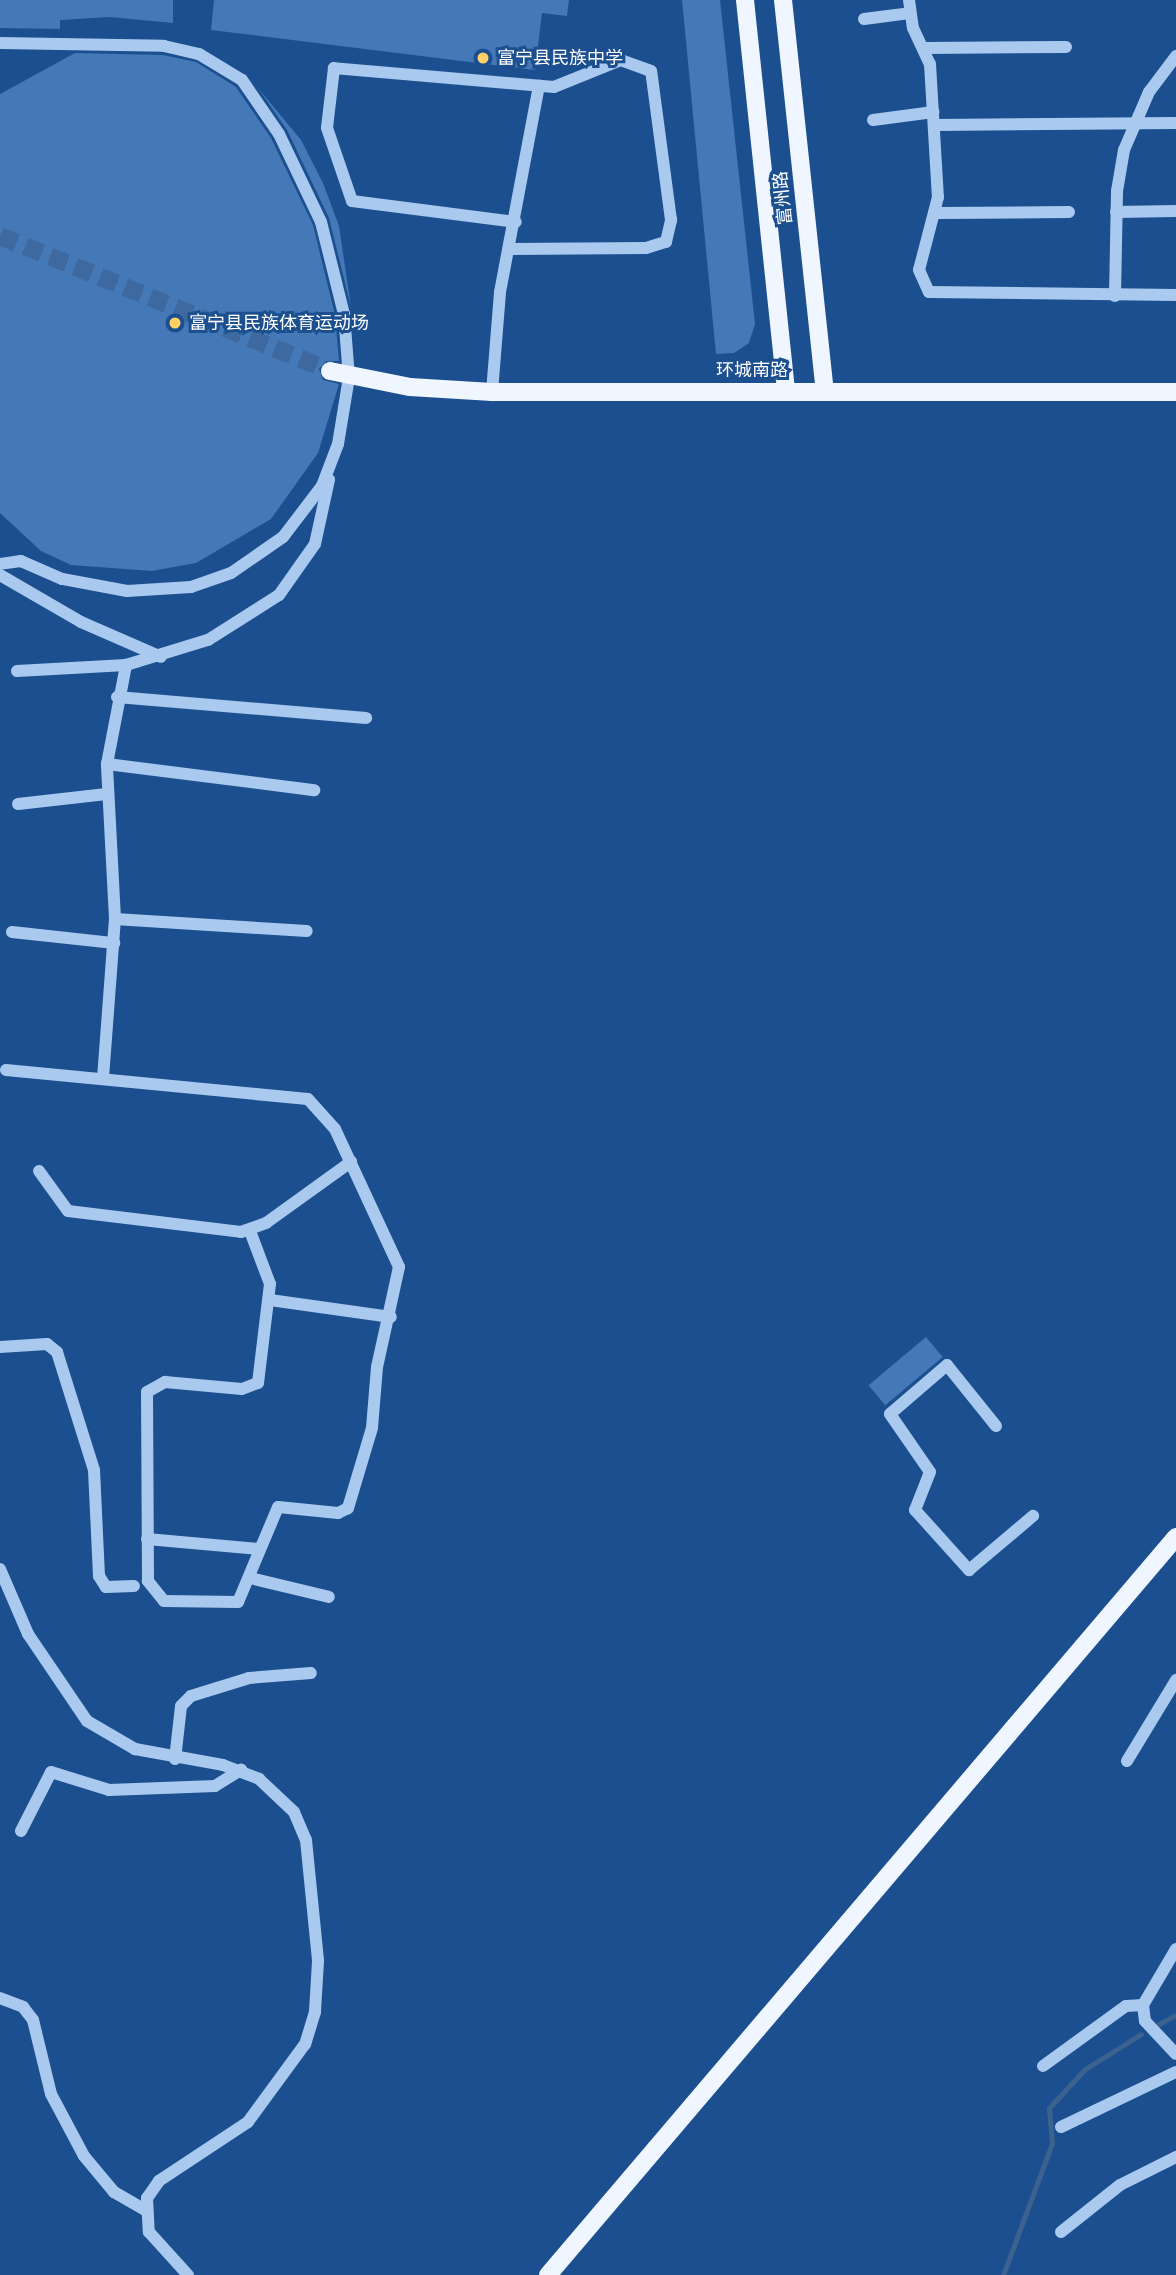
<!DOCTYPE html>
<meta charset="utf-8">
<style>
body{margin:0}
#map{position:relative;width:1176px;height:2275px;overflow:hidden;background:#1b4f8f;font-family:"Public Sans","Noto Sans SC",sans-serif}
div>[style]{position:absolute}
.stream>*{height:5px;margin:-2.5px;padding:0 2.5px;transform-origin:2.5px;border-radius:2.5px;background:#3c6290}
.building>*{inset:0;background:#4478b7;transform-origin:0 0}
.major-tunnel>*{height:18px;margin-top:-9px;transform-origin:0;background:repeating-linear-gradient(90deg,#3d69a0 0 18px,transparent 0 27px)}
.minor>*{height:12px;margin:-6px;padding:0 6px;transform-origin:6px;border-radius:6px;background:#a9c9ee}
.major>*{height:18px;margin:-9px;padding:0 9px;transform-origin:9px;border-radius:9px;background:#f0f6ff}
.dots>*{width:19px;height:19px;translate:-50% -50%;box-sizing:border-box;border:4px solid #1b4f8f;border-radius:50%}
span{translate:-50% -50%;white-space:nowrap;text-align:center;line-height:1.15;-webkit-text-stroke:6px #1b4f8f;paint-order:stroke}
.poi-label{font-size:18px;color:#fff}
.left{translate:0 -50%;text-align:left}
.street-label{font-size:18px;color:#fff}
</style>
<div id="map">
<div class="stream">
<div style="left:1157px;top:2025px;width:21px;rotate:-28deg"></div>
<div style="left:1003px;top:2275px;width:141px;rotate:-69.6deg"></div>
<div style="left:1052px;top:2143px;width:35px;rotate:-95deg"></div>
<div style="left:1049px;top:2108px;width:53px;rotate:-47.3deg"></div>
<div style="left:1085px;top:2069px;width:66px;rotate:-32deg"></div>
</div>
<div class="building">
<div style="clip-path:polygon(0 0,173px 0,173px 23px,110px 17px,60px 20px,60px 29px,0 28px)"></div>
<div style="clip-path:polygon(214px 0,569px 0,567px 16px,542px 13px,535px 70px,211px 30px)"></div>
<div style="clip-path:polygon(682px 0,720px 0,755px 324px,749px 343px,734px 353px,716px 354px)"></div>
<div style="clip-path:polygon(75px 53px,163px 55px,196px 62px,236px 87px,271px 138px,313px 225px,335px 315px,339px 361px,326px 361px,319px 369px,323px 380px,339px 384px,318px 453px,271px 519px,196px 563px,152px 571px,71px 565px,41px 551px,0 513px,0 94px)"></div>
<div style="clip-path:polygon(258px 88px,301px 140px,323px 183px,339px 226px,351px 307px,329px 218px,287px 130px)"></div>
<div style="left:926px;top:1337px;width:26px;height:75px;rotate:50deg"></div>
</div>
<div class="major-tunnel">
<div style="left:0;top:236px;width:357px;rotate:22.2deg"></div>
</div>
<div class="minor">
<div style="left:909px;top:0;width:28px;rotate:82deg"></div>
<div style="left:913px;top:28px;width:40px;rotate:65deg"></div>
<div style="left:930px;top:64px;width:133px;rotate:86.6deg"></div>
<div style="left:938px;top:197px;width:75px;rotate:104.6deg"></div>
<div style="left:919px;top:270px;width:24px;rotate:66deg"></div>
<div style="left:929px;top:292px;width:247px;rotate:0.7deg"></div>
<div style="left:864px;top:19px;width:46px;rotate:-7.4deg"></div>
<div style="left:0;top:43px;width:164px;rotate:1deg"></div>
<div style="left:164px;top:46px;width:36px;rotate:13deg"></div>
<div style="left:199px;top:54px;width:50px;rotate:31.2deg"></div>
<div style="left:242px;top:80px;width:65px;rotate:55.6deg"></div>
<div style="left:279px;top:134px;width:98px;rotate:64.5deg"></div>
<div style="left:321px;top:222px;width:95px;rotate:76deg"></div>
<div style="left:344px;top:314px;width:63px;rotate:85.5deg"></div>
<div style="left:349px;top:377px;width:68px;rotate:99.3deg"></div>
<div style="left:338px;top:444px;width:45px;rotate:110.9deg"></div>
<div style="left:322px;top:486px;width:64px;rotate:127.4deg"></div>
<div style="left:283px;top:537px;width:63px;rotate:145.3deg"></div>
<div style="left:231px;top:573px;width:42px;rotate:160.7deg"></div>
<div style="left:191px;top:587px;width:64px;rotate:176.4deg"></div>
<div style="left:127px;top:591px;width:66px;rotate:-169.5deg"></div>
<div style="left:62px;top:579px;width:45px;rotate:-156.3deg"></div>
<div style="left:21px;top:561px;width:21px;rotate:172deg"></div>
<div style="left:926px;top:48px;width:140px;rotate:-0.4deg"></div>
<div style="left:873px;top:120px;width:61px;rotate:-7.6deg"></div>
<div style="left:934px;top:125px;width:242px;rotate:-0.5deg"></div>
<div style="left:1116px;top:212px;width:60px;rotate:-1deg"></div>
<div style="left:936px;top:213px;width:133px;rotate:-0.4deg"></div>
<div style="left:511px;top:249px;width:135px;rotate:-0.4deg"></div>
<div style="left:646px;top:248px;width:21px;rotate:-17deg"></div>
<div style="left:666px;top:242px;width:23px;rotate:-77deg"></div>
<div style="left:671px;top:220px;width:150px;rotate:-97.6deg"></div>
<div style="left:651px;top:71px;width:32px;rotate:-160deg"></div>
<div style="left:621px;top:60px;width:72px;rotate:158.1deg"></div>
<div style="left:554px;top:87px;width:221px;rotate:-175.1deg"></div>
<div style="left:334px;top:68px;width:60px;rotate:96.7deg"></div>
<div style="left:327px;top:128px;width:77px;rotate:71.1deg"></div>
<div style="left:352px;top:201px;width:165px;rotate:7.3deg"></div>
<div style="left:1115px;top:296px;width:105px;rotate:-88.9deg"></div>
<div style="left:1117px;top:191px;width:42px;rotate:-80.3deg"></div>
<div style="left:1124px;top:150px;width:63px;rotate:-66.7deg"></div>
<div style="left:1149px;top:92px;width:45px;rotate:-53.1deg"></div>
<div style="left:492px;top:392px;width:100px;rotate:-85.4deg"></div>
<div style="left:500px;top:292px;width:210px;rotate:-79.3deg"></div>
<div style="left:0;top:575px;width:94px;rotate:30.1deg"></div>
<div style="left:81px;top:622px;width:87px;rotate:23.6deg"></div>
<div style="left:17px;top:671px;width:109px;rotate:-3.2deg"></div>
<div style="left:117px;top:697px;width:250px;rotate:4.8deg"></div>
<div style="left:107px;top:764px;width:209px;rotate:7.2deg"></div>
<div style="left:18px;top:804px;width:89px;rotate:-6.5deg"></div>
<div style="left:115px;top:919px;width:192px;rotate:3.6deg"></div>
<div style="left:12px;top:932px;width:103px;rotate:6.2deg"></div>
<div style="left:6px;top:1070px;width:303px;rotate:5.5deg"></div>
<div style="left:308px;top:1099px;width:40px;rotate:48deg"></div>
<div style="left:335px;top:1129px;width:152px;rotate:65.1deg"></div>
<div style="left:399px;top:1267px;width:102px;rotate:102.4deg"></div>
<div style="left:377px;top:1367px;width:61px;rotate:94.7deg"></div>
<div style="left:372px;top:1428px;width:84px;rotate:106.7deg"></div>
<div style="left:348px;top:1508px;width:11px;rotate:153deg"></div>
<div style="left:338px;top:1513px;width:60px;rotate:-174.3deg"></div>
<div style="left:278px;top:1507px;width:103px;rotate:112.8deg"></div>
<div style="left:238px;top:1602px;width:74px;rotate:-179.2deg"></div>
<div style="left:164px;top:1601px;width:26px;rotate:-129deg"></div>
<div style="left:148px;top:1581px;width:189px;rotate:-90.3deg"></div>
<div style="left:147px;top:1392px;width:21px;rotate:-29deg"></div>
<div style="left:165px;top:1382px;width:77px;rotate:5.2deg"></div>
<div style="left:242px;top:1389px;width:17px;rotate:-21deg"></div>
<div style="left:258px;top:1383px;width:100px;rotate:-83.1deg"></div>
<div style="left:270px;top:1284px;width:57px;rotate:-110.7deg"></div>
<div style="left:103px;top:1078px;width:159px;rotate:-85.7deg"></div>
<div style="left:115px;top:919px;width:155px;rotate:-93deg"></div>
<div style="left:107px;top:764px;width:101px;rotate:-79.1deg"></div>
<div style="left:126px;top:665px;width:86px;rotate:-17deg"></div>
<div style="left:208px;top:640px;width:84px;rotate:-32.4deg"></div>
<div style="left:279px;top:595px;width:62px;rotate:-54.8deg"></div>
<div style="left:315px;top:544px;width:66px;rotate:-77.7deg"></div>
<div style="left:39px;top:1171px;width:49px;rotate:54.1deg"></div>
<div style="left:68px;top:1211px;width:174px;rotate:6.9deg"></div>
<div style="left:241px;top:1232px;width:27px;rotate:-20deg"></div>
<div style="left:266px;top:1223px;width:105px;rotate:-35.7deg"></div>
<div style="left:270px;top:1300px;width:122px;rotate:8deg"></div>
<div style="left:0;top:1347px;width:47px;rotate:-3.7deg"></div>
<div style="left:47px;top:1344px;width:13px;rotate:39deg"></div>
<div style="left:57px;top:1352px;width:124px;rotate:72.6deg"></div>
<div style="left:94px;top:1470px;width:106px;rotate:87.3deg"></div>
<div style="left:99px;top:1576px;width:13px;rotate:58deg"></div>
<div style="left:106px;top:1587px;width:28px;rotate:-2deg"></div>
<div style="left:996px;top:1426px;width:78px;rotate:-128.8deg"></div>
<div style="left:947px;top:1365px;width:75px;rotate:139.3deg"></div>
<div style="left:890px;top:1414px;width:70px;rotate:55.4deg"></div>
<div style="left:930px;top:1472px;width:41px;rotate:111.5deg"></div>
<div style="left:915px;top:1510px;width:81px;rotate:48deg"></div>
<div style="left:969px;top:1570px;width:84px;rotate:-40.2deg"></div>
<div style="left:147px;top:1539px;width:113px;rotate:5.1deg"></div>
<div style="left:0;top:1569px;width:71px;rotate:66.7deg"></div>
<div style="left:28px;top:1634px;width:105px;rotate:55.9deg"></div>
<div style="left:87px;top:1721px;width:56px;rotate:30.3deg"></div>
<div style="left:135px;top:1749px;width:89px;rotate:10.3deg"></div>
<div style="left:223px;top:1765px;width:39px;rotate:21deg"></div>
<div style="left:259px;top:1779px;width:48px;rotate:43.3deg"></div>
<div style="left:294px;top:1812px;width:30px;rotate:67deg"></div>
<div style="left:306px;top:1840px;width:122px;rotate:84.3deg"></div>
<div style="left:318px;top:1961px;width:51px;rotate:93.4deg"></div>
<div style="left:315px;top:2012px;width:34px;rotate:107deg"></div>
<div style="left:305px;top:2044px;width:97px;rotate:126.2deg"></div>
<div style="left:248px;top:2122px;width:107px;rotate:146.5deg"></div>
<div style="left:159px;top:2181px;width:21px;rotate:125deg"></div>
<div style="left:147px;top:2198px;width:34px;rotate:87deg"></div>
<div style="left:149px;top:2232px;width:58px;rotate:47.8deg"></div>
<div style="left:250px;top:1578px;width:81px;rotate:13.5deg"></div>
<div style="left:175px;top:1759px;width:53px;rotate:-83.5deg"></div>
<div style="left:181px;top:1706px;width:14px;rotate:-45deg"></div>
<div style="left:191px;top:1696px;width:61px;rotate:-17.2deg"></div>
<div style="left:249px;top:1678px;width:62px;rotate:-4.6deg"></div>
<div style="left:1127px;top:1761px;width:95px;rotate:-58.8deg"></div>
<div style="left:21px;top:1831px;width:66px;rotate:-63deg"></div>
<div style="left:51px;top:1772px;width:61px;rotate:17.2deg"></div>
<div style="left:109px;top:1790px;width:106px;rotate:-2.2deg"></div>
<div style="left:215px;top:1786px;width:31px;rotate:-32deg"></div>
<div style="left:1176px;top:1949px;width:65px;rotate:120.5deg"></div>
<div style="left:1143px;top:2005px;width:16px;rotate:83deg"></div>
<div style="left:1145px;top:2021px;width:45px;rotate:46.8deg"></div>
<div style="left:0;top:1998px;width:25px;rotate:21deg"></div>
<div style="left:23px;top:2007px;width:16px;rotate:52deg"></div>
<div style="left:33px;top:2020px;width:76px;rotate:76.3deg"></div>
<div style="left:51px;top:2094px;width:70px;rotate:62deg"></div>
<div style="left:84px;top:2156px;width:47px;rotate:50.2deg"></div>
<div style="left:114px;top:2192px;width:36px;rotate:30deg"></div>
<div style="left:1043px;top:2066px;width:102px;rotate:-35.9deg"></div>
<div style="left:1126px;top:2006px;width:17px;rotate:-3deg"></div>
<div style="left:1061px;top:2127px;width:127px;rotate:-25.6deg"></div>
<div style="left:1061px;top:2232px;width:75px;rotate:-38.5deg"></div>
<div style="left:1120px;top:2185px;width:63px;rotate:-26.6deg"></div>
</div>
<div class="major">
<div style="left:745px;top:0;width:392px;rotate:84deg"></div>
<div style="left:783px;top:0;width:394px;rotate:83.9deg"></div>
<div style="left:330px;top:371px;width:82px;rotate:11.3deg"></div>
<div style="left:410px;top:387px;width:82px;rotate:3.5deg"></div>
<div style="left:492px;top:392px;width:684px"></div>
<div style="left:548px;top:2275px;width:969px;rotate:-49.6deg"></div>
</div>
<div class="dots">
<div style="left:483px;top:58px;background:#ffd166"></div>
<div style="left:175px;top:323px;background:#ffd166"></div>
</div>
<div class="poi-label">
<span class="left" style="left:497px;top:58px">富宁县民族中学</span>
<span class="left" style="left:189px;top:323px">富宁县民族体育运动场</span>
</div>
<div class="street-label">
<span style="left:783px;top:198px;rotate:-96deg">富州路</span>
<span style="left:752px;top:370px">环城南路</span>
</div>
</div>
